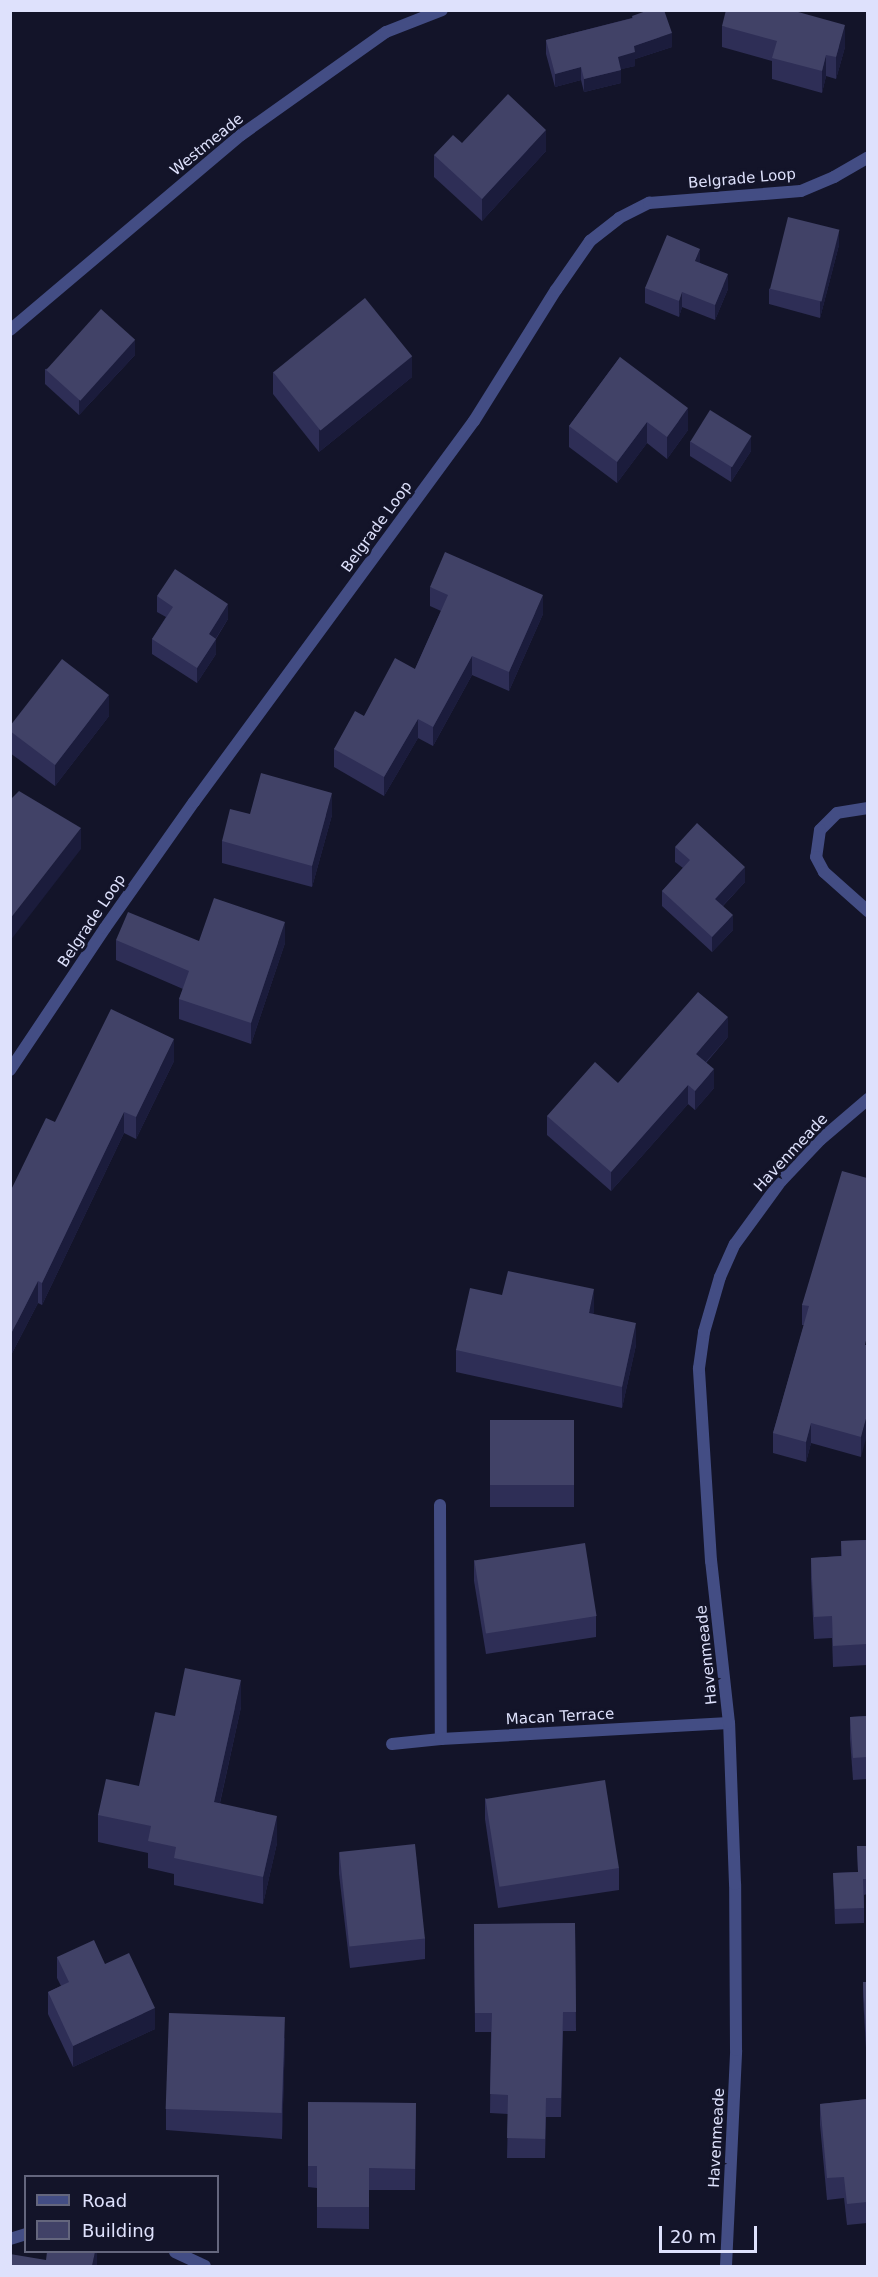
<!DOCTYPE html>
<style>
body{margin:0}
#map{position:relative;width:878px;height:2277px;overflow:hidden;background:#131429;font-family:"DejaVu Sans",sans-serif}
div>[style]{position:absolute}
.lane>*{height:12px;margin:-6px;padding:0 6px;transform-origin:6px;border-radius:6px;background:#434d84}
.street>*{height:12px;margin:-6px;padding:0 6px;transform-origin:6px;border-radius:6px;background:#434d84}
.wall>*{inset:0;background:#2e2e56;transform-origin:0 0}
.shaded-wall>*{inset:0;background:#1b1c3c}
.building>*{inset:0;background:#414267;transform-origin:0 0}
span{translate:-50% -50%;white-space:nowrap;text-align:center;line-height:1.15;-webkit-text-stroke:6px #131429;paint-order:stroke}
.street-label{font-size:15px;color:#dee1fc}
.frame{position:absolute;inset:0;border:12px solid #dee1fc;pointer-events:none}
.legend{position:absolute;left:24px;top:2175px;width:195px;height:78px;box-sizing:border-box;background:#131429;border:2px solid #64667d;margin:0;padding:8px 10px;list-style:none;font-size:18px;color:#dee1fc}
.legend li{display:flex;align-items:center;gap:12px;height:30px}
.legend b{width:30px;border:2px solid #64667d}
.scale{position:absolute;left:659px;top:2226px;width:98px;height:27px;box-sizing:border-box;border:3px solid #dee1fc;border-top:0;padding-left:8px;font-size:18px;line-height:21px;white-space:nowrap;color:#dee1fc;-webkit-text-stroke:4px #131429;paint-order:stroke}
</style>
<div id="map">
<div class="lane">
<div style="left:440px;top:1505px;width:234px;rotate:89.8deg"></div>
</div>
<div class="street">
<div style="left:10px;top:330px;width:302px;rotate:-40.2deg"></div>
<div style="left:241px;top:135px;width:178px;rotate:-35.4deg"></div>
<div style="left:386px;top:32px;width:60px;rotate:-21.4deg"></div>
<div style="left:868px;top:808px;width:31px;rotate:171deg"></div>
<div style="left:837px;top:813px;width:24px;rotate:135deg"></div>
<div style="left:820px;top:830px;width:27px;rotate:98deg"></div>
<div style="left:816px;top:857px;width:17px;rotate:62deg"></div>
<div style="left:824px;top:872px;width:59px;rotate:41.6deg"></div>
<div style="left:10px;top:1070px;width:171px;rotate:-56.2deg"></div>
<div style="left:105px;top:928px;width:154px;rotate:-54.8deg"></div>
<div style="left:194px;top:802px;width:473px;rotate:-53.7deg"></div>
<div style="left:474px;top:421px;width:155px;rotate:-58deg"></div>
<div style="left:556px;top:290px;width:60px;rotate:-55.2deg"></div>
<div style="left:590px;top:241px;width:37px;rotate:-38deg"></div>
<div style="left:619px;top:218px;width:34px;rotate:-27deg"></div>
<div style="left:649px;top:203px;width:152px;rotate:-4.5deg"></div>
<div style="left:801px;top:191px;width:36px;rotate:-23deg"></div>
<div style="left:834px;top:177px;width:39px;rotate:-30deg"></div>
<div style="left:392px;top:1744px;width:49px;rotate:-5.8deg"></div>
<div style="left:441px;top:1739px;width:288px;rotate:-3.2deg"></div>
<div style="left:10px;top:2239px;width:17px;rotate:-17deg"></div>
<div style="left:175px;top:2252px;width:33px;rotate:25deg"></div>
<div style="left:726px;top:2266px;width:216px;rotate:-87.3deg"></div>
<div style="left:736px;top:2050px;width:166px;rotate:-90.3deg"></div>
<div style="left:735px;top:1884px;width:161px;rotate:-92.1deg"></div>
<div style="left:729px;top:1723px;width:163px;rotate:-96.3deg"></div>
<div style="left:711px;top:1561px;width:193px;rotate:-93.6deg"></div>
<div style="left:699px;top:1368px;width:36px;rotate:-82deg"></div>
<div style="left:704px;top:1332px;width:57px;rotate:-73.8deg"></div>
<div style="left:720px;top:1277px;width:36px;rotate:-66deg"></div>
<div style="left:735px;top:1244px;width:78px;rotate:-53.9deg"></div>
<div style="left:781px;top:1181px;width:57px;rotate:-46.4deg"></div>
<div style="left:820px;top:1140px;width:63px;rotate:-40.5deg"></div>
</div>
<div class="wall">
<div style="clip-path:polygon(632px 16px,672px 47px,635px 59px,635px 66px,621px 69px,621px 83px,584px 92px,581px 80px,555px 87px,546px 54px,546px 40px,632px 18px)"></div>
<div style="clip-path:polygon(722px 26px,845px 47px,836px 79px,826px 76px,822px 93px,772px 79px,772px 61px,722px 47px)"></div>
<div style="clip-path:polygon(462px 143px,546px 151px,482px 221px,434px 177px,434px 155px)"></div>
<div style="clip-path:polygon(839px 245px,820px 318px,769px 304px,769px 289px)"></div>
<div style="clip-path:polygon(700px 263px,728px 289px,715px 320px,682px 307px,679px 317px,645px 303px,645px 288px)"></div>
<div style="clip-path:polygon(135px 355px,79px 415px,45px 384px,45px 369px)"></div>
<div style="clip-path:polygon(620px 357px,688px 430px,667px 459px,647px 443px,617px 483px,569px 447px,569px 426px)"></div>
<div style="clip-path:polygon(273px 372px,412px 377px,319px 452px,273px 394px)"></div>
<div style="clip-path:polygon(690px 441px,751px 451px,731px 482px,690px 456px)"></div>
<div style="clip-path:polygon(430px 587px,543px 614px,509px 691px,472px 675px,433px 746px,418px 738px,384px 796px,334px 767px,334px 749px,364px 716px,415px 669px,441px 611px,430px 606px)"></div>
<div style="clip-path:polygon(157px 596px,228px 619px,216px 639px,216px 654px,197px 683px,152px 654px,152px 639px,166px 617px,157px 612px)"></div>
<div style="clip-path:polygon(109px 716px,55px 786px,10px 753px,10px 726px)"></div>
<div style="clip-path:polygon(250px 814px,332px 815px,312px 887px,222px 863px,222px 841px)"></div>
<div style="clip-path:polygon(675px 847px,745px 882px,723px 906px,733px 930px,712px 952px,662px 906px,662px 891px,683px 868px,675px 862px)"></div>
<div style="clip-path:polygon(116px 940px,285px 943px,251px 1044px,179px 1019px,179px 999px,183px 989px,116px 960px)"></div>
<div style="clip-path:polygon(728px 1037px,706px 1063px,714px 1088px,695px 1110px,688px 1104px,611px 1191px,547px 1135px,547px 1116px,618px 1083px)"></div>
<div style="clip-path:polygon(174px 1061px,136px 1139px,124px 1133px,42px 1305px,38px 1303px,10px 1357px,55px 1122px)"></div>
<div style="clip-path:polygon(867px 1178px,861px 1457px,811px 1443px,806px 1462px,773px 1453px,773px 1433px,804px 1325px,802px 1325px,802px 1305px)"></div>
<div style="clip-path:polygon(502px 1295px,594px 1311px,593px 1314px,636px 1345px,622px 1408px,456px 1372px,456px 1350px)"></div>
<div style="left:574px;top:1420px;width:87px;height:84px;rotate:90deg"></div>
<div style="clip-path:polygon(867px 1540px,867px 1665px,833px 1667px,832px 1638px,814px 1639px,811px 1579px,811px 1558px,841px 1556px,841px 1541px)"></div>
<div style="clip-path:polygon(474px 1560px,596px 1616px,596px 1637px,486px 1654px,474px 1581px)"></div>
<div style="clip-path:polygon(241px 1707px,220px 1803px,277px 1843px,263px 1904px,174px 1885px,174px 1874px,148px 1868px,148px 1853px,98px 1842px,98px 1815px,139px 1786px,175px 1716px)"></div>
<div style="clip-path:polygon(867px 1716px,867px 1779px,853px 1780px,850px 1739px,850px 1717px)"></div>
<div style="clip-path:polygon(485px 1798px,619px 1868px,619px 1890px,498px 1908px,485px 1819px)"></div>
<div style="clip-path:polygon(857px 1846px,867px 1846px,867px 1894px,864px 1895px,864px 1923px,835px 1924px,833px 1873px,858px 1872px)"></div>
<div style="clip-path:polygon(339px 1852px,425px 1938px,425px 1959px,350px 1968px,339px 1874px)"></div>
<div style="clip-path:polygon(575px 1923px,576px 2031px,563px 2031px,561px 2117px,546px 2117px,545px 2158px,507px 2158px,508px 2114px,490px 2113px,491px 2032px,475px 2032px,474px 1924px)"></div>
<div style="clip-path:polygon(57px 1957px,105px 1964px,155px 2029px,73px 2067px,48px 2014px,48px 1992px,61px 1986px,57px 1978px)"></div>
<div style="clip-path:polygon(863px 1982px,867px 1982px,867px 2065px,863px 1997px)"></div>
<div style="clip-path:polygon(285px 2038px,282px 2139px,166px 2130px,166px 2109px)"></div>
<div style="clip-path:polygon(867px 2099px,867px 2223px,847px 2225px,844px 2198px,827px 2200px,820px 2125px,820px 2104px)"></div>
<div style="clip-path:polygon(308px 2102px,416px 2103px,415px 2190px,369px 2190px,369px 2229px,317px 2228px,317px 2188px,308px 2187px)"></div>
</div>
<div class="shaded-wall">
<div style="clip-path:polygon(845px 25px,845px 47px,836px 79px,836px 57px)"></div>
<div style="clip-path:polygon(672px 33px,672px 47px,635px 59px,635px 66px,618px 70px,618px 57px,634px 46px)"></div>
<div style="clip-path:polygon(826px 55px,826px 76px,822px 93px,822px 71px)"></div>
<div style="clip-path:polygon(581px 67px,581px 80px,555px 87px,555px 74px)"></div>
<div style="clip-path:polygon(621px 70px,621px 83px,584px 92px,584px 79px)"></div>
<div style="clip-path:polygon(546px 130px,546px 151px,482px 221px,482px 199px)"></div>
<div style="clip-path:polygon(839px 230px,839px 245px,820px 318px,820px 303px)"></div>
<div style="clip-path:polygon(700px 249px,700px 264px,695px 261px)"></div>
<div style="clip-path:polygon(728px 274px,728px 289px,715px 320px,715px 305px)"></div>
<div style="clip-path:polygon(682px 292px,682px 307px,679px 317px,679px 301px)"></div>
<div style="clip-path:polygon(135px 340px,135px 355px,79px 415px,79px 400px)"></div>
<div style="clip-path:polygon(412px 356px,412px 377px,319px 452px,319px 430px)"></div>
<div style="clip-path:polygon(688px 408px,688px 430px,667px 459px,667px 437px)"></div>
<div style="clip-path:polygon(647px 422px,647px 443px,617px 483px,617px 462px)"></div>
<div style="clip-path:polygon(751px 436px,751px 451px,731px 482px,731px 467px)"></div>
<div style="clip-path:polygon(543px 595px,543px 614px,509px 691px,509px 672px)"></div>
<div style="clip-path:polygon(228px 604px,228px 619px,209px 649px,209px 634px)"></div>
<div style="clip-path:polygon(216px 639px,216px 654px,197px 683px,197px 668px)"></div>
<div style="clip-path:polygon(472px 656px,472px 675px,433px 746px,433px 727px)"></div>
<div style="clip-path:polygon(109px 695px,109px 716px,55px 786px,55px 765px)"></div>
<div style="clip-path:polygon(418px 719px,418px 738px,384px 796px,384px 777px)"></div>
<div style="clip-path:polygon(332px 793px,332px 815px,312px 887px,312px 866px)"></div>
<div style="clip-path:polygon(81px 828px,81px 849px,10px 941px,10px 919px)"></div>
<div style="clip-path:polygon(745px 867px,745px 882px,715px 914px,715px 899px)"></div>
<div style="clip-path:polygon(733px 915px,733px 930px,712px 952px,712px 937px)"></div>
<div style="clip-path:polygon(285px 922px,285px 943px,251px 1044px,251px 1023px)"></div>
<div style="clip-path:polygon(728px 1017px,728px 1037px,696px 1073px,696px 1054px)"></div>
<div style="clip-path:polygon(174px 1039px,174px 1061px,136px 1139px,136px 1117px)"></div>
<div style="clip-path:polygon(714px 1069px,714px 1088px,695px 1110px,695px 1091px)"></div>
<div style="clip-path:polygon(688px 1085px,688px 1104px,611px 1191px,611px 1172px)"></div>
<div style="clip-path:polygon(124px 1112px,124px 1133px,42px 1305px,42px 1283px)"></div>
<div style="clip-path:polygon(38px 1281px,38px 1303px,10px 1357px,10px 1336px)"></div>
<div style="clip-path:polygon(594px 1289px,594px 1311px,589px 1335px,589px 1313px)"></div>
<div style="clip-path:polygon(636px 1323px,636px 1345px,622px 1408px,622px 1387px)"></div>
<div style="clip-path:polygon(867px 1415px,867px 1435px,861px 1457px,861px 1437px)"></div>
<div style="clip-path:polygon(811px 1423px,811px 1443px,806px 1462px,806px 1442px)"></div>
<div style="clip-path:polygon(241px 1680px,241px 1707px,214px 1829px,214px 1802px)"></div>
<div style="clip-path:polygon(277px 1816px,277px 1843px,263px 1904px,263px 1877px)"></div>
<div style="clip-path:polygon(155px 2008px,155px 2029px,73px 2067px,73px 2046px)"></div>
<div style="clip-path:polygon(285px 2017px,285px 2038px,282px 2139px,282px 2117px)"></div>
<div style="clip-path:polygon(95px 2252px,97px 2252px,97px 2266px,92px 2266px)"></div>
</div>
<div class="building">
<div style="clip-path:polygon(649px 10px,664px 10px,672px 33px,634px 46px,635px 52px,618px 57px,621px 70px,584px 79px,581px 67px,555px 74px,546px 40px,633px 18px,632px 16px)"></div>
<div style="clip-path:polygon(726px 10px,791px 10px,845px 25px,836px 57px,826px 55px,822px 71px,772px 58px,777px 41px,722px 26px)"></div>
<div style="clip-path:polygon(508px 94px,546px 130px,482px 199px,434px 155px,453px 135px,462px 143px)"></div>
<div style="left:788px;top:217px;width:53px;height:74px;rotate:14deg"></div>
<div style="clip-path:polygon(667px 235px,700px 249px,695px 261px,728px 274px,715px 305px,682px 292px,679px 301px,645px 288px)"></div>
<div style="left:365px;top:298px;width:75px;height:118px;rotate:51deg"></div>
<div style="left:101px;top:309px;width:46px;height:82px;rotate:42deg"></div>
<div style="clip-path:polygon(620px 357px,688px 408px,667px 437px,647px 422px,617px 462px,569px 426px)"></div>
<div style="left:710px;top:410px;width:49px;height:37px;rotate:32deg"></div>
<div style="clip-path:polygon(445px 552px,543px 595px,509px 672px,472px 656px,433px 727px,418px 719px,384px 777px,334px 749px,355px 711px,364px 716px,395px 658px,415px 669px,448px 595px,430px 587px)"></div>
<div style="clip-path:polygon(175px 569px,228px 604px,209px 634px,216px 639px,197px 668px,152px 639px,173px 607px,157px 596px)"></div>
<div style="clip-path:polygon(62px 659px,109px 695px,55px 765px,10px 731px,10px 726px)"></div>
<div style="clip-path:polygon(261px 773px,332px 793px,312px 866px,222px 841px,230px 809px,250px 814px)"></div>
<div style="clip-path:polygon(19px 791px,81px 828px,10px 919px,10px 800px)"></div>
<div style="clip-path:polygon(697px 823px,745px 867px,715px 899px,733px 915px,712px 937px,662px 891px,690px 860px,675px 847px)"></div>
<div style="clip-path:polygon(214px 898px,285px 922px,251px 1023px,179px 999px,189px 971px,116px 940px,128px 912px,199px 941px)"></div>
<div style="clip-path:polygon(698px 992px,728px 1017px,696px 1054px,714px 1069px,695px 1091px,688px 1085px,611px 1172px,547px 1116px,595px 1062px,618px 1083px)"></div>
<div style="clip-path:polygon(111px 1009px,174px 1039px,136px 1117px,124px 1112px,42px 1283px,38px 1281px,10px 1336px,10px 1192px,46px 1118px,55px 1122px)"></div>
<div style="clip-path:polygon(842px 1171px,867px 1178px,867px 1336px,865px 1345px,867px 1345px,867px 1415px,861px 1437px,811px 1423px,806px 1442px,773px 1433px,809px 1306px,802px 1305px)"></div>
<div style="clip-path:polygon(508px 1271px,594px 1289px,589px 1313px,636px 1323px,622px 1387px,456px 1350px,470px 1288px,502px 1295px)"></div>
<div style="left:574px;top:1420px;width:65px;height:84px;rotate:90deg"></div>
<div style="clip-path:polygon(867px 1540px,867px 1644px,833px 1646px,832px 1616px,814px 1617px,811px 1558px,842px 1556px,841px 1541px)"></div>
<div style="left:585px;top:1543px;width:74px;height:112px;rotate:81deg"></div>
<div style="clip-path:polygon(185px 1668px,241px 1680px,214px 1802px,277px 1816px,263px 1877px,174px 1858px,176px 1847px,148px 1841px,151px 1826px,98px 1815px,106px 1779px,139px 1786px,155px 1712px,175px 1716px)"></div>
<div style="clip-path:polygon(867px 1716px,867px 1757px,853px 1758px,850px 1717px)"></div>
<div style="left:605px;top:1780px;width:89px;height:121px;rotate:81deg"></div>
<div style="left:415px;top:1844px;width:95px;height:76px;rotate:84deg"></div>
<div style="clip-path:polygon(857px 1846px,867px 1846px,867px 1879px,863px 1879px,864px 1908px,835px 1909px,833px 1873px,858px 1872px)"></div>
<div style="clip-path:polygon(575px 1923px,576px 2012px,563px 2012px,561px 2098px,546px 2098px,545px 2139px,507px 2138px,508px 2095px,490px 2094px,492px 2013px,475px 2013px,474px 1924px)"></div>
<div style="clip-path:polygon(94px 1940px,105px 1964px,129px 1953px,155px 2008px,73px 2046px,48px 1992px,69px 1982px,57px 1957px)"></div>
<div style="clip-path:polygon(863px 1982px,867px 1982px,867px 2050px)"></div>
<div style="left:169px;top:2013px;width:116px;height:96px;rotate:2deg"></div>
<div style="clip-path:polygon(867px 2099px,867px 2202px,847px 2204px,844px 2177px,827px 2178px,820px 2104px)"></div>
<div style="clip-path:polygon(308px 2102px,416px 2103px,415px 2169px,369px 2168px,369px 2207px,317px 2207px,317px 2166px,308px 2166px)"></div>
<div style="clip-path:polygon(47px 2252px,95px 2252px,92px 2266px,10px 2266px,10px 2254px,46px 2260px)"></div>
</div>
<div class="street-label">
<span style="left:207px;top:145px;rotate:-39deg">Westmeade</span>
<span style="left:742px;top:179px;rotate:-5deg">Belgrade Loop</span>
<span style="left:377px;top:527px;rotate:-54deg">Belgrade Loop</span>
<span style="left:92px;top:921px;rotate:-56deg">Belgrade Loop</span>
<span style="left:791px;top:1153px;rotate:-47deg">Havenmeade</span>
<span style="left:707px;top:1655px;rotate:-96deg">Havenmeade</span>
<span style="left:560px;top:1717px;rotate:-3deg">Macan Terrace</span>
<span style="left:717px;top:2138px;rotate:-87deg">Havenmeade</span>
</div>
<div class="frame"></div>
<ul class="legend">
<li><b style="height:8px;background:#434d84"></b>Road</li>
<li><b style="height:16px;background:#414267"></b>Building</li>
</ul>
<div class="scale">20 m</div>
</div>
